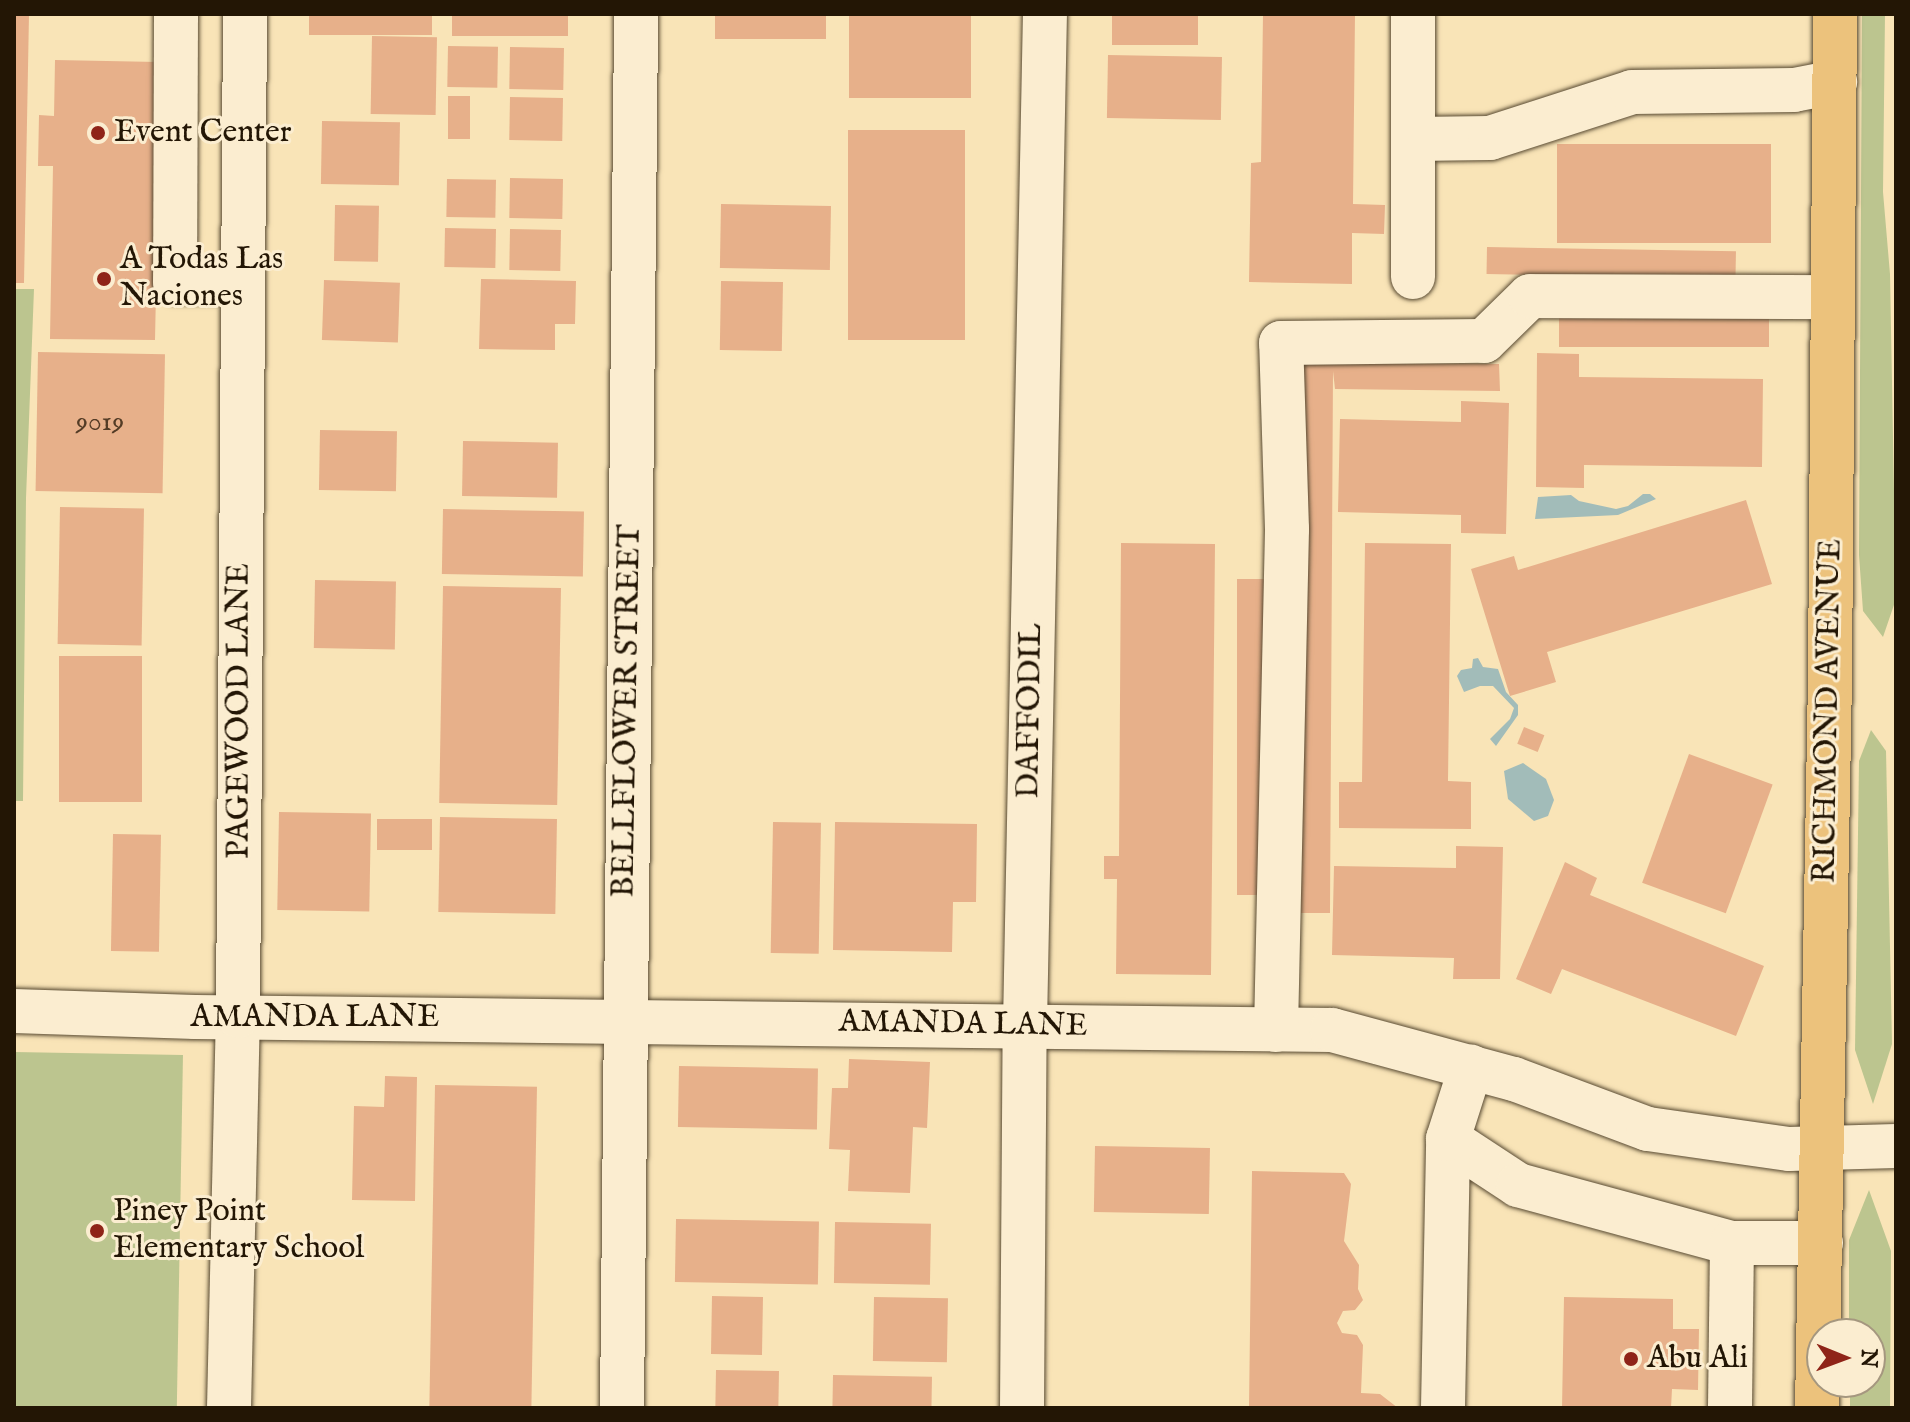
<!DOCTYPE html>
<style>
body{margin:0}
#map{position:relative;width:1910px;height:1422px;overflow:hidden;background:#f9e4b7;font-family:"IM FELL English",serif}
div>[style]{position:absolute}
.green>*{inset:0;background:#bcc58f;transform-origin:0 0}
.water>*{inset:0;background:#a2bcb9}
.building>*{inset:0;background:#e7b08a;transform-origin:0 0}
.roads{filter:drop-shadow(0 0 2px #584a32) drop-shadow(0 0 2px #584a32)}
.minor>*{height:44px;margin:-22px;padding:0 22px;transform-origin:22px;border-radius:22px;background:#fbedd0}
.major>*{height:44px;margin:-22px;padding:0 22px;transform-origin:22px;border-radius:22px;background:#ecc27c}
.dots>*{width:22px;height:22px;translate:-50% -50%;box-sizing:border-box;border:4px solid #fbedd0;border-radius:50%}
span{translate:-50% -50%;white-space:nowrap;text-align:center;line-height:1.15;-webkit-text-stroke:6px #fbedd0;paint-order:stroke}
.number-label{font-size:28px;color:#543c26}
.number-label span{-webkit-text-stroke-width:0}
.poi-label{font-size:32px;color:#231605}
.left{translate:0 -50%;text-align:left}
.street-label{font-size:32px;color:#231605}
.frame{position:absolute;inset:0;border:16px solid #231605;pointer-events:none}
.north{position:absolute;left:1806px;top:1318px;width:80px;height:80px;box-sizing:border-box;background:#fbedd0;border:2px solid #a5977f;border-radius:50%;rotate:91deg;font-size:22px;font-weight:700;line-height:32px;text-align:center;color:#231605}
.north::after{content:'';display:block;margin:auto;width:28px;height:36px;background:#8f2418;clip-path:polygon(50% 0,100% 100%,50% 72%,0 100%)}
</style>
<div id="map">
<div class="green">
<div style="clip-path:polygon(1862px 14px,1885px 14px,1883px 192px,1890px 274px,1896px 599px,1883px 637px,1863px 611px,1859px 555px)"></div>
<div style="clip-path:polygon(14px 289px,34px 289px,26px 498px,23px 801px,14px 801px)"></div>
<div style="clip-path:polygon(1871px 730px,1886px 751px,1892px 1044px,1873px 1104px,1855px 1050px,1859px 761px)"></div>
<div style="left:14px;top:1052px;width:169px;height:356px;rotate:1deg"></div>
<div style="clip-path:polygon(1869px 1190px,1891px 1251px,1890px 1408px,1850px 1408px,1850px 1382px,1870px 1382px,1870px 1334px,1849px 1334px,1849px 1240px)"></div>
</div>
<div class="water">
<div style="clip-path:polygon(1643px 494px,1650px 494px,1656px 499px,1618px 515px,1535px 519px,1538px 497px,1571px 495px,1579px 501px,1616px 509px,1628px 506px)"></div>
<div style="clip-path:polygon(1478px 658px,1483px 667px,1498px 669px,1506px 692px,1518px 705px,1518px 715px,1496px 746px,1490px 739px,1510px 719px,1514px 708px,1493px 686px,1480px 686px,1464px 692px,1457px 676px,1461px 670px,1472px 668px,1473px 659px)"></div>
<div style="clip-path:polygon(1523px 763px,1546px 779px,1554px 800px,1548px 816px,1534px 821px,1508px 799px,1504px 771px)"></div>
</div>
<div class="building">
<div style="clip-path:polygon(14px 14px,29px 14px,24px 283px,14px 283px)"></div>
<div style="left:309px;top:14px;width:123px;height:21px"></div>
<div style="left:452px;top:14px;width:116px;height:22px"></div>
<div style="left:715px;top:14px;width:111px;height:25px"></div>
<div style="left:849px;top:14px;width:122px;height:84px"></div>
<div style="left:1112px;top:14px;width:86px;height:31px"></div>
<div style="clip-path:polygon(1263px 14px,1355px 14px,1353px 204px,1385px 205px,1384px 234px,1352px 233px,1352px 284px,1249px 282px,1251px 163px,1261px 162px)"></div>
<div style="left:372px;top:36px;width:65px;height:78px;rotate:1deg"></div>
<div style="left:448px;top:46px;width:50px;height:41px;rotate:1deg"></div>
<div style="left:510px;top:47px;width:54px;height:42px;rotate:1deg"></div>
<div style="left:1108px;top:55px;width:114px;height:63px;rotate:1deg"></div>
<div style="clip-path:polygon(55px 60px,158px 62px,170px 292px,156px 292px,155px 340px,50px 339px,53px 166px,38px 166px,39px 115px,54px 116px)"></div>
<div style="left:448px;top:96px;width:22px;height:43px"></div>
<div style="left:510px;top:97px;width:53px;height:43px;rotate:1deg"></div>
<div style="left:322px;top:121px;width:78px;height:63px;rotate:1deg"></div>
<div style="left:848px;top:130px;width:117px;height:210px"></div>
<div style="left:1557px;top:144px;width:214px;height:99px"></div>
<div style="left:510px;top:178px;width:53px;height:40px;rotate:1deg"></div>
<div style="left:447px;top:179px;width:49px;height:38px;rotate:1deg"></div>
<div style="left:721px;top:204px;width:110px;height:64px;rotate:1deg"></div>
<div style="left:335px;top:205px;width:44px;height:56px;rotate:1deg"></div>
<div style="left:445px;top:228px;width:51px;height:39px;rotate:1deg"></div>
<div style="left:510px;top:229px;width:51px;height:41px;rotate:1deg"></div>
<div style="left:1487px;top:247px;width:249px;height:27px;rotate:1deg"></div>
<div style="clip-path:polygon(481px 279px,576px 281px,575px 324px,555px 324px,555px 350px,479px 349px)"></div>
<div style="left:324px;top:280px;width:76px;height:60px;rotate:2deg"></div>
<div style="left:721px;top:281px;width:62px;height:69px;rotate:1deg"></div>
<div style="left:1559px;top:317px;width:210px;height:30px"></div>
<div style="left:38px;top:352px;width:127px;height:139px;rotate:1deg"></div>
<div style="clip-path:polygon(1537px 353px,1579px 354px,1579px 377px,1763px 379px,1762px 467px,1584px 465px,1584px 488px,1536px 487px)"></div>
<div style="clip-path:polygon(1304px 363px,1499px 364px,1500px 391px,1335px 389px,1333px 371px,1330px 913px,1301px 913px)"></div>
<div style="clip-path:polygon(1461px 401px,1509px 403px,1506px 534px,1461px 533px,1461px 515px,1338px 512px,1340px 419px,1461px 422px)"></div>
<div style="left:320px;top:430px;width:77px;height:60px;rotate:1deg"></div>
<div style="left:463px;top:441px;width:95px;height:55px;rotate:1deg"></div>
<div style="clip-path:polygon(1746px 500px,1772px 584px,1547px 652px,1556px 682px,1510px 696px,1471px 569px,1514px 556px,1518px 570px)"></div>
<div style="left:60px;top:507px;width:84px;height:137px;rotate:1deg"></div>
<div style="left:443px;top:509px;width:141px;height:65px;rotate:1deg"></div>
<div style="clip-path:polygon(1121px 543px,1215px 544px,1211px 975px,1116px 974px,1117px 879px,1104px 879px,1104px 856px,1119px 856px)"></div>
<div style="clip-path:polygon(1365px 543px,1451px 544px,1448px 781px,1471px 782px,1471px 829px,1339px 828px,1339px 782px,1362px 782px)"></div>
<div style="left:1237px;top:579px;width:27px;height:316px"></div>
<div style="left:315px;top:580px;width:81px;height:68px;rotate:1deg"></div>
<div style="left:443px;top:586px;width:118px;height:217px;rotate:1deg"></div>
<div style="left:59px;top:656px;width:83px;height:146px"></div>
<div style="left:1524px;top:727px;width:22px;height:18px;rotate:22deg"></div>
<div style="left:1689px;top:754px;width:89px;height:137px;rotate:20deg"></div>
<div style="left:279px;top:812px;width:92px;height:98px;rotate:1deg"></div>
<div style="left:440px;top:817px;width:117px;height:95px;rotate:1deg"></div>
<div style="left:377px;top:819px;width:55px;height:31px"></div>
<div style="left:773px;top:822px;width:48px;height:131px;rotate:1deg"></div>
<div style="clip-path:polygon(835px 822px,977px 824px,976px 902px,953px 902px,952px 952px,833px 950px)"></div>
<div style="left:113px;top:834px;width:48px;height:117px;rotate:1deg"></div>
<div style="clip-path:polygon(1456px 846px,1503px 847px,1500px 979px,1453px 979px,1454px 958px,1332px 955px,1334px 866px,1456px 868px)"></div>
<div style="clip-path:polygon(1565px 862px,1597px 878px,1590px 895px,1764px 966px,1736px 1036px,1562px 969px,1551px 994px,1516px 979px)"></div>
<div style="clip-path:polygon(849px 1059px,930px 1062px,927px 1128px,913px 1127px,910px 1193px,848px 1191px,850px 1150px,829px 1149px,832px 1088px,848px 1088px)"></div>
<div style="left:679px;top:1066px;width:139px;height:61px;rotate:1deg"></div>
<div style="clip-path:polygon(385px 1076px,417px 1077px,415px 1201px,352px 1200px,354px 1106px,384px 1107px)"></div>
<div style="left:435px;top:1085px;width:102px;height:323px;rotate:1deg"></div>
<div style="left:1095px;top:1146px;width:115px;height:66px;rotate:1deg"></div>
<div style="clip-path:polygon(1252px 1171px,1344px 1173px,1351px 1184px,1344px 1241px,1359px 1265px,1358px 1289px,1363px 1300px,1355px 1310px,1343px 1311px,1337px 1323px,1342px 1333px,1357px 1335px,1363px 1345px,1361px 1393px,1380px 1394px,1398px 1408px,1249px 1408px)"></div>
<div style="left:676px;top:1219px;width:143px;height:63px;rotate:1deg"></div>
<div style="left:835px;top:1222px;width:96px;height:61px;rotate:1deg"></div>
<div style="left:712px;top:1296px;width:51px;height:58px;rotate:1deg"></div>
<div style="left:874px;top:1297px;width:74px;height:64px;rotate:1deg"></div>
<div style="clip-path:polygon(1564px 1297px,1673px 1299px,1673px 1329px,1699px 1329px,1698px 1390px,1672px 1389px,1671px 1408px,1562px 1408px)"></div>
<div style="left:716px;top:1370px;width:63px;height:38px;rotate:1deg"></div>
<div style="left:833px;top:1375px;width:99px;height:33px;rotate:1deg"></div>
</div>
<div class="roads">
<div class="minor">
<div style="left:176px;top:14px;width:268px;rotate:90.2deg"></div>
<div style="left:175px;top:282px;width:68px"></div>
<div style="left:1414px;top:139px;width:76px;rotate:-0.8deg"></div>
<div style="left:1490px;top:138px;width:149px;rotate:-17.9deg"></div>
<div style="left:1632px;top:92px;width:162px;rotate:-0.7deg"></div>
<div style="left:1794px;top:90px;width:42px;rotate:-11deg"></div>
<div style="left:1413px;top:277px;width:263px;rotate:-90deg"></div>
<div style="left:14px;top:1011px;width:181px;rotate:1.9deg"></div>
<div style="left:195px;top:1017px;width:1137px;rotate:0.66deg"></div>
<div style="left:1332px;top:1030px;width:188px;rotate:15.1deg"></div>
<div style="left:1514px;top:1079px;width:143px;rotate:20.5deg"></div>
<div style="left:1648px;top:1129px;width:142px;rotate:8.1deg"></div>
<div style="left:1789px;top:1149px;width:107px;rotate:-1.6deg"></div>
<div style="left:1276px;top:1030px;width:501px;rotate:-88.74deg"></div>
<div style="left:1287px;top:529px;width:186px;rotate:-91.8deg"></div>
<div style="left:1281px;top:343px;width:203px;rotate:-0.6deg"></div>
<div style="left:1484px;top:341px;width:64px;rotate:-44.4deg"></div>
<div style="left:1530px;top:296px;width:303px;rotate:0.2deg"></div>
<div style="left:1448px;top:1139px;width:84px;rotate:33.3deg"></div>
<div style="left:1518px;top:1185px;width:222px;rotate:15.2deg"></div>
<div style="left:1732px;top:1243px;width:165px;rotate:90.7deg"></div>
<div style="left:1732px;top:1243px;width:89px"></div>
<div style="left:229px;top:1408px;width:392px;rotate:-88.7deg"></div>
<div style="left:238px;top:1016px;width:1002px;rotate:-89.6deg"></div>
<div style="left:622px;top:1408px;width:1394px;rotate:-89.42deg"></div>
<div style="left:1022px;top:1408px;width:383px;rotate:-89.6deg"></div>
<div style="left:1025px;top:1025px;width:1011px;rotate:-88.87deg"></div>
<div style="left:1443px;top:1408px;width:269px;rotate:-88.9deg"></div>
<div style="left:1448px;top:1139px;width:76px;rotate:-72.3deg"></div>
</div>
<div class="major">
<div style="left:1817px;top:1408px;width:732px;rotate:-88.98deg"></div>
<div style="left:1830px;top:676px;width:662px;rotate:-89.57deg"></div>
</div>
</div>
<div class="dots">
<div style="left:98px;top:133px;background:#8f2418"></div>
<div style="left:104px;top:279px;background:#8f2418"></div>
<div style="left:97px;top:1231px;background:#8f2418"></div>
<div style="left:1631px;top:1359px;background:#8f2418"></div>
</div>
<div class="number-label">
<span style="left:100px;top:423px">9019</span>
</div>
<div class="poi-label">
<span class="left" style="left:114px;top:133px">Event Center</span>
<span class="left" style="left:120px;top:279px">A Todas Las<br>Naciones</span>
<span class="left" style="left:113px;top:1231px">Piney Point<br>Elementary School</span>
<span class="left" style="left:1647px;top:1359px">Abu Ali</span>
</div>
<div class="street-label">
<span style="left:240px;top:711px;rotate:-90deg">PAGEWOOD LANE</span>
<span style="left:628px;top:711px;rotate:-89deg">BELLFLOWER STREET</span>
<span style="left:1031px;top:711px;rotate:-89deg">DAFFODIL</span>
<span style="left:1829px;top:711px;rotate:-89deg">RICHMOND AVENUE</span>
<span style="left:315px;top:1018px">AMANDA LANE</span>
<span style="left:963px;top:1025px;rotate:1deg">AMANDA LANE</span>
</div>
<div class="frame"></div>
<div class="north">N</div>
</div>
